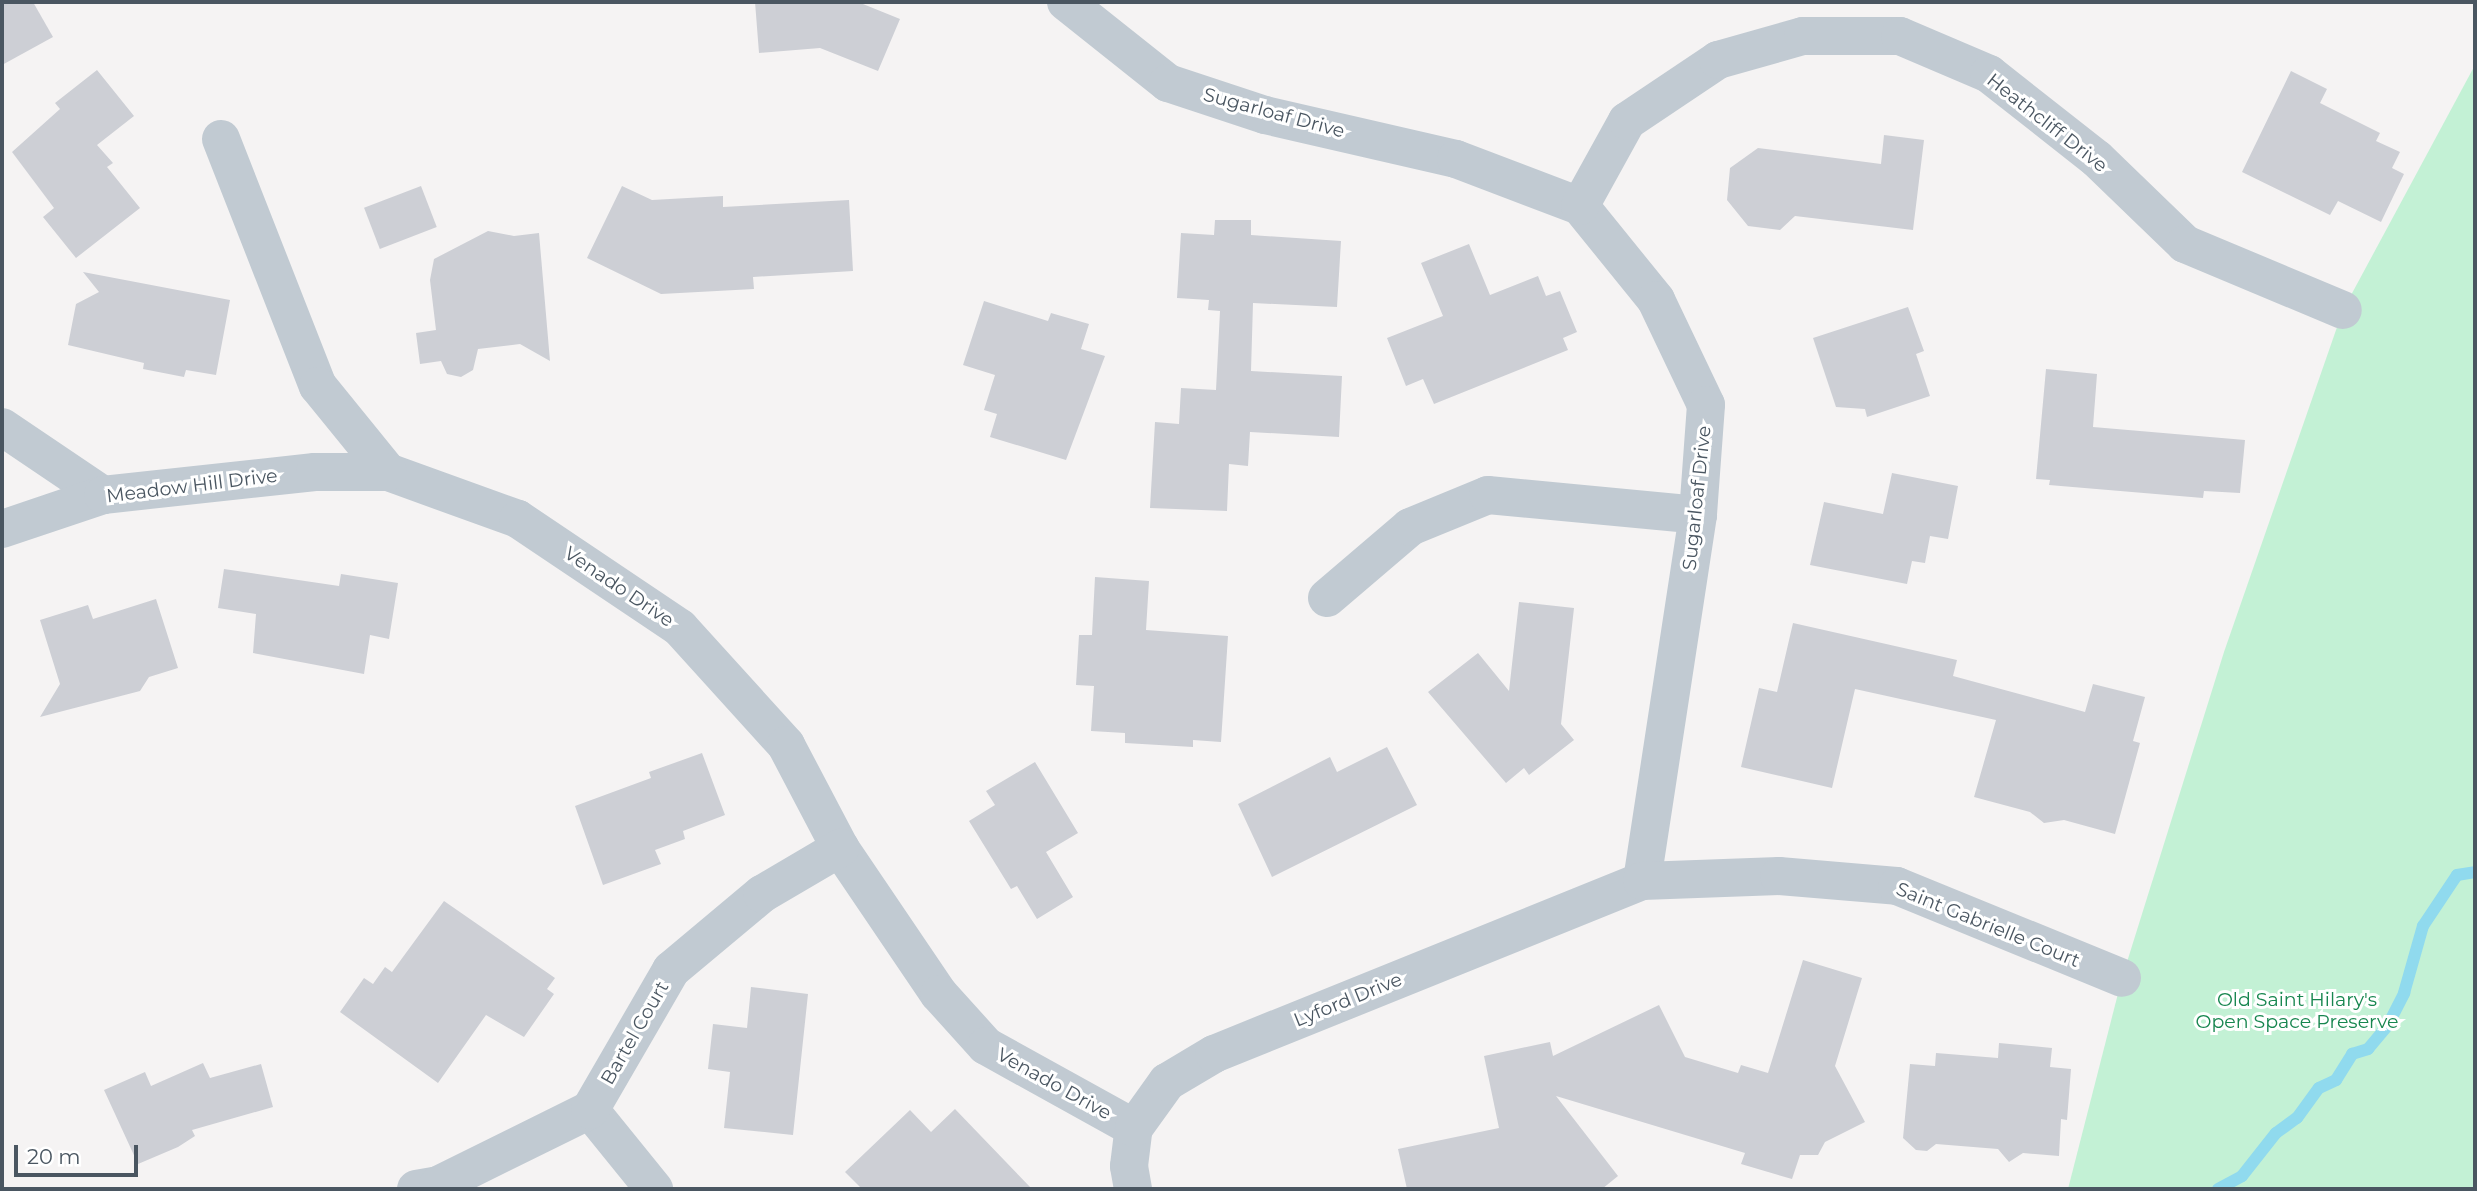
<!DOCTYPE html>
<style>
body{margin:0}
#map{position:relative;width:2477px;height:1191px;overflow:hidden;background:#f5f3f3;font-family:Montserrat,sans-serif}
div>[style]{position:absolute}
.green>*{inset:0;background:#c3f1d5}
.stream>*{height:12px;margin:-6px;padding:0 6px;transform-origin:6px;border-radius:6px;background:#90daee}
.building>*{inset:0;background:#cdcfd5;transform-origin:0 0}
.minor>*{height:38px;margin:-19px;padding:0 19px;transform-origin:19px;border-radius:19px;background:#c1cad2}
span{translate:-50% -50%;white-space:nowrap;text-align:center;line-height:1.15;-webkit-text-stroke:6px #fff;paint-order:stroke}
.street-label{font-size:19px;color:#4a5661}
.park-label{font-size:19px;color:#17864f}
.frame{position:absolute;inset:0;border:4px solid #4a5661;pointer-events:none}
.scale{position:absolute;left:14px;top:1145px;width:124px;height:32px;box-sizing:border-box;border:4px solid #4a5661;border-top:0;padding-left:9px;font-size:21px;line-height:24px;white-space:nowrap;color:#4a5661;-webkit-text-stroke:5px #fff;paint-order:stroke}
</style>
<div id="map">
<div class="green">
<div style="clip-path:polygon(2475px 65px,2475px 1189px,2068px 1189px,2122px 978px,2224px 652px,2343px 310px)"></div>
</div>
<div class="stream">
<div style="left:2218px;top:1189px;width:27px;rotate:-28deg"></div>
<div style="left:2242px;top:1176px;width:55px;rotate:-51.7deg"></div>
<div style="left:2276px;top:1133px;width:26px;rotate:-36deg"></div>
<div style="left:2297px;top:1118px;width:37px;rotate:-54deg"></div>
<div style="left:2319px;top:1088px;width:19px;rotate:-25deg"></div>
<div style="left:2336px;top:1080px;width:31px;rotate:-58deg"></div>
<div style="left:2352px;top:1054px;width:17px;rotate:-17deg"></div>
<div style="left:2368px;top:1049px;width:31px;rotate:-50deg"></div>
<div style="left:2388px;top:1025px;width:36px;rotate:-63deg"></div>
<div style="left:2404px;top:993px;width:70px;rotate:-74.2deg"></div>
<div style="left:2423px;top:926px;width:61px;rotate:-56.3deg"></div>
<div style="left:2457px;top:875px;width:18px;rotate:-9deg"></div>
</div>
<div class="building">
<div style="clip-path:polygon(2px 2px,33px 2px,53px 37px,2px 65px)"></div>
<div style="clip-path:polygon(755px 2px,858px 2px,900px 19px,878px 71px,820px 48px,759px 53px)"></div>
<div style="clip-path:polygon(97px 70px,134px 116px,97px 145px,113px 163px,107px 167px,140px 208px,76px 258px,43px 217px,54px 208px,12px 152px,60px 109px,55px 103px)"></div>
<div style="clip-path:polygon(2291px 71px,2327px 89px,2320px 103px,2380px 133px,2376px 141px,2400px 152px,2392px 168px,2404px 174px,2381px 222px,2338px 201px,2330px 215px,2242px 172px)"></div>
<div style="clip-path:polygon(1884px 135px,1924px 140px,1913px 230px,1795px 216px,1780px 230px,1748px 226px,1727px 200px,1730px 168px,1758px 148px,1881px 164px)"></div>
<div style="left:421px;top:186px;width:44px;height:61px;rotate:69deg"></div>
<div style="clip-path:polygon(622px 186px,652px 200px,723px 196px,723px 207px,849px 200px,853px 271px,753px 277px,754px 289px,661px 294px,587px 258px)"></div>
<div style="clip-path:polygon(1215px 220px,1251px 220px,1251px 235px,1341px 241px,1337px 307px,1253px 303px,1251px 371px,1342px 376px,1339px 437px,1250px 432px,1248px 466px,1229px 464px,1227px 511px,1150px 508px,1155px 422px,1179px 424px,1181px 388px,1216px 390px,1220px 311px,1208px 310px,1209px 300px,1177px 298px,1181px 233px,1214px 235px)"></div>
<div style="clip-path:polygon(488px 231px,514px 236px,539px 233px,550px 361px,520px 344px,478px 349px,473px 370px,461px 377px,447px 374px,441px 361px,420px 364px,416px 333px,436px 330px,430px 280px,434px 259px)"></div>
<div style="clip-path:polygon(1469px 244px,1490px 295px,1538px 276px,1546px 296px,1560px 291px,1577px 332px,1563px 338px,1568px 350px,1434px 404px,1423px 379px,1406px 386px,1387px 338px,1443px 316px,1421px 263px)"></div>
<div style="clip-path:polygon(83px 272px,230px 300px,216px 375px,186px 370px,184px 377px,143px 369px,144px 363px,68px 345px,76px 304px,99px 292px)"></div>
<div style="clip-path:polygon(984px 301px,1048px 321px,1051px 313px,1089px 324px,1081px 349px,1105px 356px,1066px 460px,990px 437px,997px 414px,984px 410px,995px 375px,963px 365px)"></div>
<div style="clip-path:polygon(1908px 307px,1924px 351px,1916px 354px,1930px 396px,1867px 417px,1865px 409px,1836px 407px,1813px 338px)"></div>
<div style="clip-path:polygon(2046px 369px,2097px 374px,2093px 427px,2245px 440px,2240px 493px,2204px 491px,2203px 498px,2049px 485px,2050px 480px,2036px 479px)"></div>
<div style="clip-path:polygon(1892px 473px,1958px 486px,1948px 539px,1930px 536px,1925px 563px,1912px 561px,1907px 584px,1810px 565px,1824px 502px,1883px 514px)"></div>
<div style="clip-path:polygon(224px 569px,339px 586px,341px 574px,398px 583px,389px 639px,370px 635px,364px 674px,253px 653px,256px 614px,218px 608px)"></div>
<div style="clip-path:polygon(1095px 577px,1149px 581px,1146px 630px,1228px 636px,1221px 742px,1193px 740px,1193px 747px,1125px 743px,1125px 733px,1091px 731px,1094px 686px,1076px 685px,1079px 635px,1092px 635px)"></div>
<div style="clip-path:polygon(156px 599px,178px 668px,149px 677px,140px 691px,40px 717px,60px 684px,40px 620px,88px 605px,93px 619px)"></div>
<div style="clip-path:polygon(1519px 602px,1574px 608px,1561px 724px,1574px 740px,1529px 775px,1524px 768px,1506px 783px,1428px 692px,1478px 653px,1509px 691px)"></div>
<div style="clip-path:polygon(1793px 623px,1957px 660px,1953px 676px,2085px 712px,2093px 684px,2145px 697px,2133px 741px,2140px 743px,2115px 834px,2064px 820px,2044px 823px,2030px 812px,1974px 797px,1996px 720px,1855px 689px,1832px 788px,1741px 767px,1759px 688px,1777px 692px)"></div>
<div style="clip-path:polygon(1387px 747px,1417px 805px,1272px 877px,1238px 804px,1330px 757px,1337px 772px)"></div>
<div style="clip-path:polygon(702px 753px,725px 815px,683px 831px,685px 839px,655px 850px,661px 864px,603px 885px,575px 806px,651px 778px,649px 772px)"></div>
<div style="clip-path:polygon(1035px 762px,1078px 833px,1046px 852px,1073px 897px,1037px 919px,1017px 886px,1011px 889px,969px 821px,995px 805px,986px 791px)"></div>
<div style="clip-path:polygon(444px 901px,555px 978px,547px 989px,554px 994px,524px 1037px,486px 1015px,438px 1083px,340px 1012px,364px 978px,373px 984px,385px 967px,392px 972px)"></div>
<div style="clip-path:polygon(1803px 960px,1862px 978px,1835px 1066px,1865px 1122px,1825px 1142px,1818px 1155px,1800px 1155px,1792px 1179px,1741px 1164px,1745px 1153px,1556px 1096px,1618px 1176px,1602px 1189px,1407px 1189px,1398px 1149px,1499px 1128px,1484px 1056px,1550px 1042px,1553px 1056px,1659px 1005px,1685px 1057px,1738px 1073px,1741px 1065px,1768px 1073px)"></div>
<div style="clip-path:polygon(751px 987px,808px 994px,793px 1135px,724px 1128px,730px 1072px,708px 1069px,713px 1024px,747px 1028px)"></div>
<div style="clip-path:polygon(1999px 1043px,2052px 1048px,2050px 1067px,2071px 1069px,2067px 1120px,2061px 1119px,2059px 1156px,2023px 1153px,2009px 1162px,1998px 1149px,1936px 1144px,1927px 1151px,1916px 1150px,1903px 1138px,1910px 1064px,1935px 1066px,1936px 1053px,1998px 1058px)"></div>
<div style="clip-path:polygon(203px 1063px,210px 1078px,261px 1064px,273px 1107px,192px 1130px,195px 1136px,178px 1147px,138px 1164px,104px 1090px,145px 1072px,151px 1086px)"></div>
<div style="clip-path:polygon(955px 1109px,1032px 1189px,862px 1189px,845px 1172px,910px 1110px,931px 1132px)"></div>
</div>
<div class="minor">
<div style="left:1066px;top:2px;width:130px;rotate:38.5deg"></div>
<div style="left:1168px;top:83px;width:102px;rotate:18.3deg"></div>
<div style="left:1265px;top:115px;width:196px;rotate:13deg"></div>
<div style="left:1456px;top:159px;width:133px;rotate:20.8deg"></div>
<div style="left:1580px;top:206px;width:121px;rotate:51deg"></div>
<div style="left:1656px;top:300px;width:116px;rotate:64.5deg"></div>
<div style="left:1706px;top:405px;width:110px;rotate:94.2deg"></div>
<div style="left:1698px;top:515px;width:370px;rotate:98.7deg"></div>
<div style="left:221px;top:139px;width:265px;rotate:68.6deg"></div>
<div style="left:318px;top:386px;width:111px;rotate:50.9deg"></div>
<div style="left:388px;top:472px;width:138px;rotate:19.9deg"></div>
<div style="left:518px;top:519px;width:195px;rotate:33.9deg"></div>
<div style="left:680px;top:628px;width:158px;rotate:47.8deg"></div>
<div style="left:786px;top:745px;width:116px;rotate:62.3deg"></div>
<div style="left:840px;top:848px;width:176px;rotate:55.9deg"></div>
<div style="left:939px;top:994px;width:70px;rotate:47.9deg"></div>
<div style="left:986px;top:1046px;width:169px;rotate:29deg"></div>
<div style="left:1580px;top:206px;width:97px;rotate:-61.1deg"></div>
<div style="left:1627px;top:121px;width:110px;rotate:-33.8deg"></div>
<div style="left:1718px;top:60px;width:88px;rotate:-15.8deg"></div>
<div style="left:1803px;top:36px;width:97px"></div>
<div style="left:1900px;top:36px;width:97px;rotate:23.1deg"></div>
<div style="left:1989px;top:74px;width:137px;rotate:38.2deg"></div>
<div style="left:2097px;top:159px;width:122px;rotate:44deg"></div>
<div style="left:2185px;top:244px;width:171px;rotate:22.7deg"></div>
<div style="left:2px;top:427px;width:122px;rotate:34deg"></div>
<div style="left:2px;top:529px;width:107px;rotate:-18.6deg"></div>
<div style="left:103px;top:495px;width:213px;rotate:-6.2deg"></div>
<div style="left:315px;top:472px;width:73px"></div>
<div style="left:1327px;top:598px;width:109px;rotate:-40.5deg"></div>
<div style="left:1410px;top:527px;width:84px;rotate:-22.3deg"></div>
<div style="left:1488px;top:495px;width:211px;rotate:5.4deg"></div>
<div style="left:590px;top:1110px;width:102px;rotate:51deg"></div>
<div style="left:416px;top:1189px;width:22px;rotate:-10deg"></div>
<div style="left:438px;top:1185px;width:169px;rotate:-26.3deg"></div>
<div style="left:590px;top:1110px;width:162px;rotate:-59.9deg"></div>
<div style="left:671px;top:970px;width:119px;rotate:-39.9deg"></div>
<div style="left:762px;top:894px;width:91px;rotate:-30.5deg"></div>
<div style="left:1133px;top:1189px;width:23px;rotate:-100deg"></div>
<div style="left:1129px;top:1166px;width:38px;rotate:-83deg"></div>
<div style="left:1134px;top:1128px;width:57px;rotate:-54.3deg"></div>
<div style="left:1167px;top:1082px;width:55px;rotate:-30.8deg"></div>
<div style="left:1214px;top:1054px;width:462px;rotate:-22deg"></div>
<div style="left:1642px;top:881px;width:137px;rotate:-2.1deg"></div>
<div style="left:1779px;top:876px;width:118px;rotate:4.8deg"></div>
<div style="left:1897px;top:886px;width:243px;rotate:22.2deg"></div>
</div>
<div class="street-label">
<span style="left:1274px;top:113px;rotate:15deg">Sugarloaf Drive</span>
<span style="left:2047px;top:123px;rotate:38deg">Heathcliff Drive</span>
<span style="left:192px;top:486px;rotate:-7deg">Meadow Hill Drive</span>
<span style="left:1697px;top:498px;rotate:-84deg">Sugarloaf Drive</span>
<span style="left:619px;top:587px;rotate:34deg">Venado Drive</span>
<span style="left:1988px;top:925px;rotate:22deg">Saint Gabrielle Court</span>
<span style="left:1348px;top:1000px;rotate:-22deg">Lyford Drive</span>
<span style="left:635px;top:1033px;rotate:-60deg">Bartel Court</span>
<span style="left:1054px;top:1084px;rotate:29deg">Venado Drive</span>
</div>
<div class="park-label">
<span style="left:2297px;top:1011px">Old Saint Hilary's<br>Open Space Preserve</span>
</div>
<div class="frame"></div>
<div class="scale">20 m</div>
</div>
